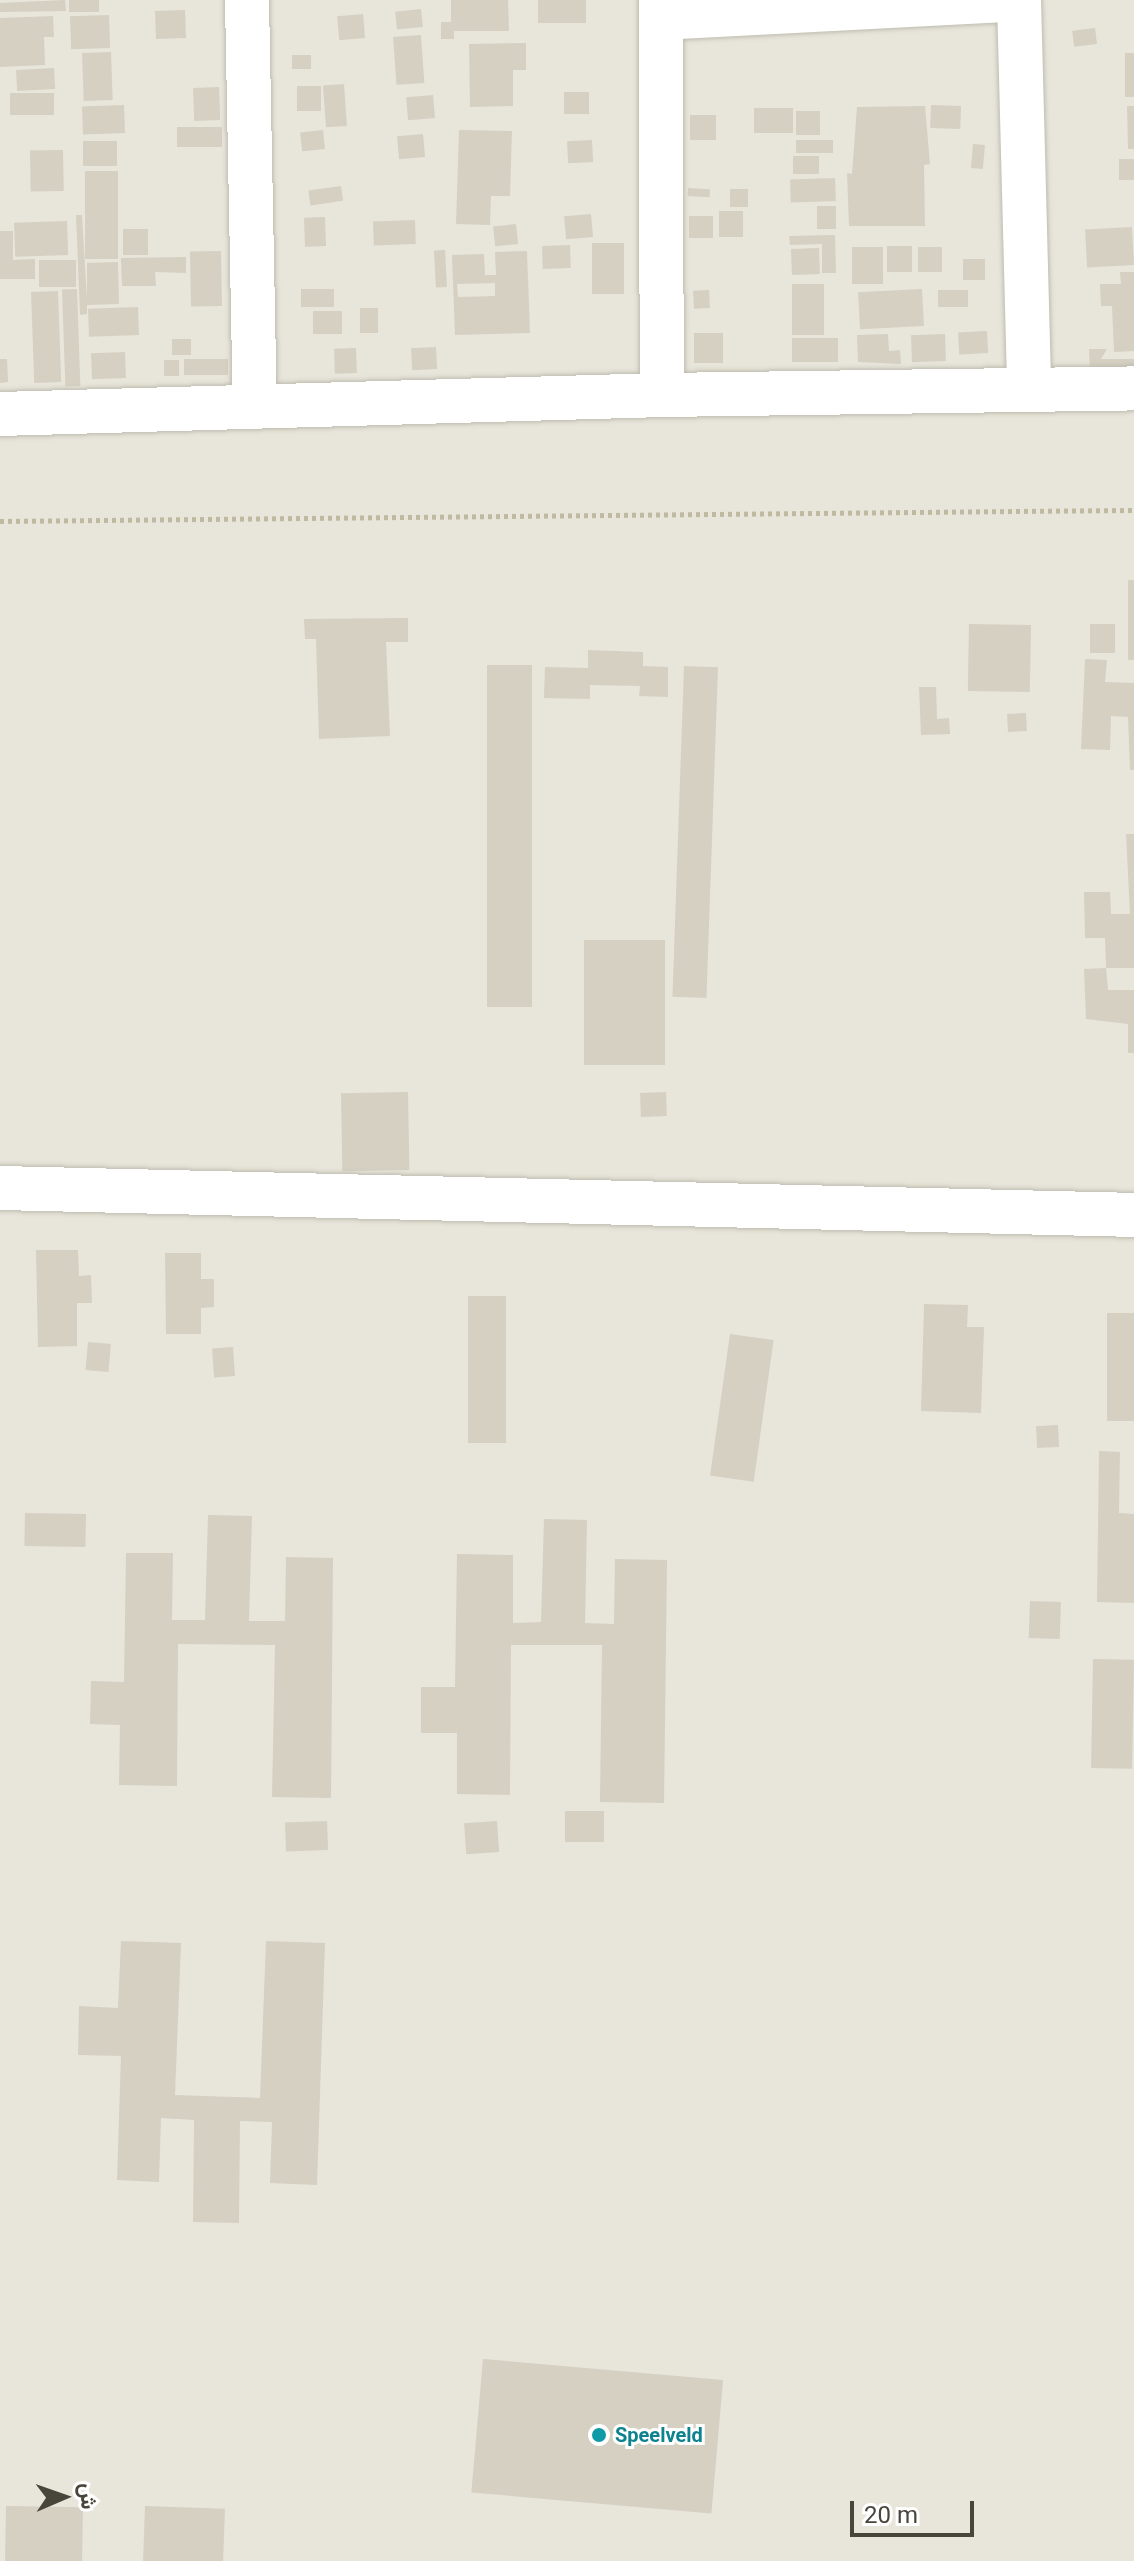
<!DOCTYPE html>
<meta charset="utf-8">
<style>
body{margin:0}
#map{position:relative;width:1134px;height:2561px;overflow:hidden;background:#f4f3ec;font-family:Roboto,Vazirmatn,sans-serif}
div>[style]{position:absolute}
.residential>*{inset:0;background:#e8e5db;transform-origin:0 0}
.building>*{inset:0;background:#d5d0c2;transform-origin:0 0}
.path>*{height:5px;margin-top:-2.5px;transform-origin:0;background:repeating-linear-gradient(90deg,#c0b9a2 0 4px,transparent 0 8px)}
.roads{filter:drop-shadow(0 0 2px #bfbcaf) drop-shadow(0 0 2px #bfbcaf)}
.minor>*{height:44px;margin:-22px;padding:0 22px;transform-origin:22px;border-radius:22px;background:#fff}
.dots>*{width:22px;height:22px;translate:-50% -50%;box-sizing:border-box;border:4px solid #fff;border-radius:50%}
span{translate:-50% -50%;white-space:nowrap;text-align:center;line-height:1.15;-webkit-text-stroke:6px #fff;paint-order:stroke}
.culture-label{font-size:20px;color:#0d838f;font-weight:700}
.left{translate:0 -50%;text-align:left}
.north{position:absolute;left:24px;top:2457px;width:80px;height:80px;-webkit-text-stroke:6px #fff;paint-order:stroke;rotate:88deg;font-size:22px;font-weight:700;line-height:32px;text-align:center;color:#48453a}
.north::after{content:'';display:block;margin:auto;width:28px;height:36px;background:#48453a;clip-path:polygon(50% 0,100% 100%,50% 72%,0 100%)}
.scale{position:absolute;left:850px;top:2501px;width:124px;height:36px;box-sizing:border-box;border:4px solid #48453a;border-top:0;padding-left:10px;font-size:24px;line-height:28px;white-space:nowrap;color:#48453a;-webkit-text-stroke:6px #fff;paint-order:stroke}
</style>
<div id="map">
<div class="residential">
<div style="left:0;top:0;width:1134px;height:2561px"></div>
</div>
<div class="building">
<div style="clip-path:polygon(65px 0,66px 11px,0 12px,0 3px)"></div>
<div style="left:69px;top:0;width:30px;height:12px"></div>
<div style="clip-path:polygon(451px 0,508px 0,509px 31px,454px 31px,454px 39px,441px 39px,441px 22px,451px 22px)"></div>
<div style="left:538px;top:0;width:48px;height:23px"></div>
<div style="left:421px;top:9px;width:18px;height:26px;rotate:84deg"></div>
<div style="left:185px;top:10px;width:28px;height:30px;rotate:88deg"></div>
<div style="left:363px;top:14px;width:24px;height:26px;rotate:85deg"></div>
<div style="left:109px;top:15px;width:33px;height:39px;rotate:88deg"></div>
<div style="clip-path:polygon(53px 16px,54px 37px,44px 37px,45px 65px,0 67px,0 18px)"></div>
<div style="left:1095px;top:28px;width:16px;height:23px;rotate:83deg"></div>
<div style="left:421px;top:35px;width:48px;height:28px;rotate:86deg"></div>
<div style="clip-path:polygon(526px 43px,526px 70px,513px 70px,513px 106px,470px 107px,469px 44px)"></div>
<div style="left:111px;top:52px;width:48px;height:29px;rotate:88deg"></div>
<div style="left:1125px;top:53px;width:9px;height:44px"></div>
<div style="left:292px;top:55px;width:19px;height:14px"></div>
<div style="left:54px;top:68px;width:21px;height:38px;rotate:87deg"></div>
<div style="left:344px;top:84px;width:42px;height:21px;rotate:86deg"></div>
<div style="left:297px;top:86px;width:24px;height:25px"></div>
<div style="left:219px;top:87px;width:33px;height:26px;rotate:88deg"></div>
<div style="left:564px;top:92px;width:25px;height:22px"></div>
<div style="left:54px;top:93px;width:22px;height:44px;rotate:90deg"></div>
<div style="left:433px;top:95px;width:23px;height:27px;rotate:85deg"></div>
<div style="left:124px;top:105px;width:28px;height:42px;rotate:88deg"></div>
<div style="clip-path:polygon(925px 106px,930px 164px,924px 165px,925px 226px,849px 226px,847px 173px,852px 174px,857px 107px)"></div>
<div style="left:961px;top:106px;width:23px;height:30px;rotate:92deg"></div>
<div style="clip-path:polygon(1127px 106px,1134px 106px,1134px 149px,1128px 149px)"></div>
<div style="left:793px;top:108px;width:25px;height:39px;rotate:90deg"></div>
<div style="left:796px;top:111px;width:24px;height:24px"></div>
<div style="left:690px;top:115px;width:26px;height:25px"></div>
<div style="left:222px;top:127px;width:20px;height:45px;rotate:90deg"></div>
<div style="left:323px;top:130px;width:19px;height:23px;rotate:84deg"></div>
<div style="clip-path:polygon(459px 130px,512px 131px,510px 196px,491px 196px,490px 225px,456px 224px)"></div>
<div style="left:423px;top:134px;width:23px;height:26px;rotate:85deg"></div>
<div style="left:592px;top:140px;width:22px;height:25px;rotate:87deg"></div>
<div style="left:833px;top:140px;width:13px;height:37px;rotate:90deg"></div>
<div style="left:117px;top:141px;width:25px;height:34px;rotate:90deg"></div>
<div style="left:973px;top:144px;width:12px;height:24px;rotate:5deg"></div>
<div style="left:63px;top:150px;width:41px;height:33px;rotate:89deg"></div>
<div style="left:819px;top:156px;width:18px;height:26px;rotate:90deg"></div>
<div style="left:1134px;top:159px;width:21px;height:15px;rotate:90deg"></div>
<div style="left:85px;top:171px;width:33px;height:88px"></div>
<div style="left:835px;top:178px;width:23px;height:45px;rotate:88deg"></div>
<div style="left:341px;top:186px;width:15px;height:33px;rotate:82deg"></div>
<div style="left:688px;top:188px;width:22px;height:8px;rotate:3deg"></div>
<div style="left:730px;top:189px;width:18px;height:18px"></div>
<div style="left:817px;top:206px;width:19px;height:23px"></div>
<div style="left:719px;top:211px;width:24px;height:26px"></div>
<div style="left:591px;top:214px;width:23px;height:27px;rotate:85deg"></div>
<div style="clip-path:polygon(76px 215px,82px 215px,87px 300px,87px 263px,118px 262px,119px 304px,87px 305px,87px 314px,80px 315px)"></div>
<div style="left:689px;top:216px;width:24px;height:22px"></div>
<div style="left:325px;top:217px;width:29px;height:21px;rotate:88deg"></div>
<div style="left:415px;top:220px;width:24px;height:42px;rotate:88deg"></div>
<div style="left:67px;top:221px;width:34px;height:53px;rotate:88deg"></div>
<div style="left:516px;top:224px;width:20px;height:23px;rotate:84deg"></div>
<div style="left:1132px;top:227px;width:38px;height:47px;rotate:87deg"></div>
<div style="left:148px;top:229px;width:26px;height:25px;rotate:90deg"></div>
<div style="clip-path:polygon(0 231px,13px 231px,13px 260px,35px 259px,35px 279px,0 279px)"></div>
<div style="clip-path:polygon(835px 235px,836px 273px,822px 273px,822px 244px,790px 245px,789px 236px)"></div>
<div style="left:592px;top:243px;width:32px;height:51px"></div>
<div style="left:570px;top:245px;width:23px;height:28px;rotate:88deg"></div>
<div style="left:887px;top:246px;width:25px;height:26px"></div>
<div style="left:852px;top:247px;width:31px;height:37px"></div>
<div style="left:918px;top:247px;width:24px;height:25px"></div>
<div style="left:819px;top:248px;width:26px;height:28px;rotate:88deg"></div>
<div style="left:445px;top:250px;width:37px;height:11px;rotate:87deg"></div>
<div style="left:221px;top:251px;width:55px;height:31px;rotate:89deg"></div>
<div style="clip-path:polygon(evenodd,527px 251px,530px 333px,455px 335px,452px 255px,484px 254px,485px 275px,496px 275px,495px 252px,527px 251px,495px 283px,495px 296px,458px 297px,457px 284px,495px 283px)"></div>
<div style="clip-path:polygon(186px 257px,186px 273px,155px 272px,156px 286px,122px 286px,121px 258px)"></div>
<div style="left:963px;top:259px;width:22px;height:21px"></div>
<div style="left:39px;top:260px;width:37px;height:27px"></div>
<div style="clip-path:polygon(1120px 272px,1134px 272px,1134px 351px,1114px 352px,1112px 306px,1101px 306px,1100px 284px,1121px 284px)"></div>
<div style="left:824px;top:284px;width:51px;height:32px;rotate:90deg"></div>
<div style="left:77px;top:289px;width:97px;height:15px;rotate:88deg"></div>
<div style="left:334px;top:289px;width:18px;height:33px;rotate:90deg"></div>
<div style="left:922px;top:289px;width:37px;height:64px;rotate:87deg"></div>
<div style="left:709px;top:290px;width:18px;height:16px;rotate:87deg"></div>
<div style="left:938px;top:290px;width:30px;height:17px"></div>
<div style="left:58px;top:291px;width:91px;height:27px;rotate:88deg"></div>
<div style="left:138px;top:307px;width:28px;height:50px;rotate:88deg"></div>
<div style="left:360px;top:308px;width:18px;height:25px"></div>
<div style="left:313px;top:311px;width:29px;height:23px"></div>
<div style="left:987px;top:331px;width:22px;height:29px;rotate:87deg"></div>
<div style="left:723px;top:333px;width:30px;height:29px;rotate:90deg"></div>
<div style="clip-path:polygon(888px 334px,889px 351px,900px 350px,901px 364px,858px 362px,857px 335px)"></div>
<div style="left:945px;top:334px;width:27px;height:34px;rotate:88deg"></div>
<div style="left:838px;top:338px;width:24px;height:46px;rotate:90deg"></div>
<div style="left:172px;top:339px;width:19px;height:16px"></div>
<div style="left:436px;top:347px;width:22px;height:25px;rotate:87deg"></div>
<div style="left:356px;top:348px;width:25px;height:22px;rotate:88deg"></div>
<div style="clip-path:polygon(1089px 349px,1107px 349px,1101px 359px,1134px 359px,1134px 373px,1090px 374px)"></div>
<div style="left:125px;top:352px;width:26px;height:34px;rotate:88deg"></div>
<div style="clip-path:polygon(0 359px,7px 359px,8px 382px,0 383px)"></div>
<div style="left:228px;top:359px;width:16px;height:44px;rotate:90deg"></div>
<div style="left:179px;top:360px;width:16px;height:15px;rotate:90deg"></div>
<div style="left:1128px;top:580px;width:6px;height:80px"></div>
<div style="clip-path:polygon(408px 618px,408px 642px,386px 642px,390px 736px,319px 739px,316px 639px,305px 639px,304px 619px)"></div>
<div style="left:969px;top:624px;width:62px;height:67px;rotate:1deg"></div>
<div style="left:1115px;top:624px;width:29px;height:25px;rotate:90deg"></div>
<div style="clip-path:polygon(588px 650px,643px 652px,643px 666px,668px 667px,668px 697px,639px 696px,640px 686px,590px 685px,590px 699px,544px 698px,545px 667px,588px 668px)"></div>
<div style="clip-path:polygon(1085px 659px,1107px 660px,1105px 682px,1134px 683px,1134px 770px,1130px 770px,1128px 717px,1111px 716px,1110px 750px,1081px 749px)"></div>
<div style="left:487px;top:665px;width:45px;height:342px"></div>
<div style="left:684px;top:666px;width:34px;height:331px;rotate:2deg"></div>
<div style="clip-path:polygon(919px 687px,936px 687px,937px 719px,949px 718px,950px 734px,921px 735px)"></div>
<div style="left:1026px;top:713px;width:18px;height:19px;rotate:87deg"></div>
<div style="clip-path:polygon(1126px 834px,1134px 834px,1134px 968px,1106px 968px,1108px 990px,1134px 990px,1134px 1053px,1128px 1053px,1128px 1024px,1086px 1019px,1084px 969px,1106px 968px,1105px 938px,1085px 938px,1084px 892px,1110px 892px,1111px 914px,1130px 914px)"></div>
<div style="left:584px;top:940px;width:81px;height:125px"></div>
<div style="left:408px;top:1092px;width:78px;height:67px;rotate:89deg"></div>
<div style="left:666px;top:1092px;width:24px;height:26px;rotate:88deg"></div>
<div style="clip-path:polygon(36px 1250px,78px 1250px,79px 1276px,91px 1275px,92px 1303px,77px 1303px,77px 1346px,38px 1347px)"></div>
<div style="clip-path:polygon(165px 1253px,201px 1253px,201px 1279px,214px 1279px,214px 1307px,201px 1308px,201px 1334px,166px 1334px)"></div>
<div style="left:468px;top:1296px;width:38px;height:147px"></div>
<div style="clip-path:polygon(924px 1304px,968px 1305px,967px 1327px,984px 1327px,981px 1413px,921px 1411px)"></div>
<div style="left:1107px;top:1313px;width:27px;height:108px"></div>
<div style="left:730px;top:1334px;width:44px;height:143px;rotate:8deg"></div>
<div style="left:88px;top:1342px;width:23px;height:28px;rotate:5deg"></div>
<div style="left:233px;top:1347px;width:29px;height:21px;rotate:86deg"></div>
<div style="left:1058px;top:1425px;width:22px;height:22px;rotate:87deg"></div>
<div style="clip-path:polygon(1099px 1451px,1120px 1452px,1119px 1513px,1134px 1514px,1134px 1603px,1097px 1602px)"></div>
<div style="left:25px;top:1513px;width:61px;height:33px;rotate:1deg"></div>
<div style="clip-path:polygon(208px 1515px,252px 1516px,249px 1621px,285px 1621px,286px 1557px,333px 1558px,331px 1798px,272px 1797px,275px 1645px,178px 1644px,177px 1786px,119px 1785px,120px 1725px,90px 1724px,91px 1681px,124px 1682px,126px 1553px,173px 1553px,172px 1620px,205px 1620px)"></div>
<div style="clip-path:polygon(544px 1519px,587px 1520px,585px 1623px,614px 1624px,615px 1559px,667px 1560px,664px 1803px,600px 1802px,602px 1645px,511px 1645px,510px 1795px,457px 1794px,457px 1733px,421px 1733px,421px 1687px,455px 1687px,457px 1554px,513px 1555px,513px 1623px,541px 1622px)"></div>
<div style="left:1030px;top:1601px;width:31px;height:37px;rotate:2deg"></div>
<div style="left:1093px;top:1659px;width:41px;height:109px;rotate:1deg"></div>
<div style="left:604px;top:1811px;width:31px;height:39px;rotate:90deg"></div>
<div style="left:327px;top:1821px;width:29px;height:42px;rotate:88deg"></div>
<div style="left:497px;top:1821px;width:31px;height:33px;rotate:86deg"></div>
<div style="clip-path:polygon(121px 1941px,181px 1943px,175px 2095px,260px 2098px,266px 1941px,325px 1943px,317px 2185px,270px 2183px,272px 2122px,240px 2121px,239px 2223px,193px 2222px,194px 2120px,161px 2118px,159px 2182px,117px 2180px,121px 2056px,78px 2055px,79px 2006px,118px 2008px)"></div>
<div style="left:483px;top:2359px;width:241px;height:134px;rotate:5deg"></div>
<div style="left:6px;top:2506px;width:77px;height:55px;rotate:1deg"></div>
<div style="left:145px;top:2506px;width:80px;height:55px;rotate:2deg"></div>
</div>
<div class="path">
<div style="left:0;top:521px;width:1134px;rotate:-0.56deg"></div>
</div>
<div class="roads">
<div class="minor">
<div style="left:247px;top:0;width:405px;rotate:88.9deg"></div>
<div style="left:661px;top:0;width:395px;rotate:89.9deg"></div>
<div style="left:1019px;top:0;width:390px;rotate:88.5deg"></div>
<div style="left:662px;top:18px;width:346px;rotate:-3deg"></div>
<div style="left:0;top:414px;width:662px;rotate:-1.64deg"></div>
<div style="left:662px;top:395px;width:472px;rotate:-0.8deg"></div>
<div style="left:0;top:1188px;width:1134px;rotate:1.36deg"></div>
</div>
</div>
<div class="dots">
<div style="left:599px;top:2435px;background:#0f9aa8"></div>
</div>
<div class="culture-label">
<span class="left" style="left:615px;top:2435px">Speelveld</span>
</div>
<div class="north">ش</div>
<div class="scale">20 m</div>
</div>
